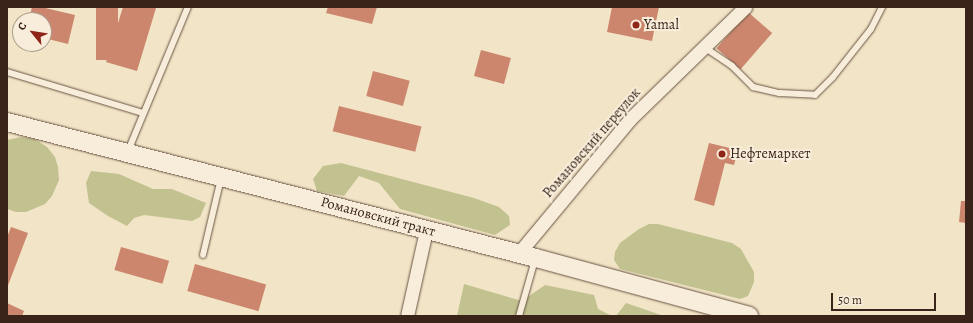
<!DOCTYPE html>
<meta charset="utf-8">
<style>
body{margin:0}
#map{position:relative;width:973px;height:323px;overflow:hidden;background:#f2e4c6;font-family:Alegreya,serif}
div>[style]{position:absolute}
.green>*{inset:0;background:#c2c290}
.building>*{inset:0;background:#cc866d;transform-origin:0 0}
.roads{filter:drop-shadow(0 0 1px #685344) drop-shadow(0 0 1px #685344)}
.lane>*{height:6px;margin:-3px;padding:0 3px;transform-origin:3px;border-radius:3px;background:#f7edda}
.street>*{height:13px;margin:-6.5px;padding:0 6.5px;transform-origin:6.5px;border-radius:6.5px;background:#f7edda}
.secondary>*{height:18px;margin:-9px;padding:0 9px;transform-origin:9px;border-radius:9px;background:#f7edda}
.dots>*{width:11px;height:11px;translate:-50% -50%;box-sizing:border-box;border:2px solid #f7edda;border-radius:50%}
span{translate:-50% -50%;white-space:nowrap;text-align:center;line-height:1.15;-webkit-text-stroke:4px #f7edda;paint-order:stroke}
.poi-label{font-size:14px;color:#3a2319}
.left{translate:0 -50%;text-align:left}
.street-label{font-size:14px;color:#3a2319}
.frame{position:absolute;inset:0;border:8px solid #3a2319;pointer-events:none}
.north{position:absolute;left:12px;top:12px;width:40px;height:40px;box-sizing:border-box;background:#f7edda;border:1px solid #ab9c8d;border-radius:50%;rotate:300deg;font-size:11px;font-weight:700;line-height:16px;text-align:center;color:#3a2319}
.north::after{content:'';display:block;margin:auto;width:14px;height:18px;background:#8f2418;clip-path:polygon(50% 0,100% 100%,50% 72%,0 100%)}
.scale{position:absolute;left:831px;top:293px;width:105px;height:18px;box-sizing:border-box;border:2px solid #3a2319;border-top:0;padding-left:5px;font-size:12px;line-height:14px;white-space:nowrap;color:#3a2319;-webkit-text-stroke:3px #f7edda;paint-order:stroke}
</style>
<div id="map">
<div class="green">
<div style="clip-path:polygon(21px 137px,35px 139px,47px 147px,55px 157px,58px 167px,59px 180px,52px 196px,45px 204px,26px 212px,16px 212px,7px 209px,7px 140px)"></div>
<div style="clip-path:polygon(341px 163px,474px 198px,499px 207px,509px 216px,510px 225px,495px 235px,400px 209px,379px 183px,359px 176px,344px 196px,317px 191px,313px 179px,323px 166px)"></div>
<div style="clip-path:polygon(91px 171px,119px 174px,153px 189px,172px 189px,206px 203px,200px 217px,192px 221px,144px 215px,134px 218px,127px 226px,108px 216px,89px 203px,86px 183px)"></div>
<div style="clip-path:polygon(649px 224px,658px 224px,732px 243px,741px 249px,754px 272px,754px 282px,748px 296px,740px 299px,620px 269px,614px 260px,615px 252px,620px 243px,639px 229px)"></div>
<div style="clip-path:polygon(464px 284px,522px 301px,545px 285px,594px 295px,598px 309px,612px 316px,457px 316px)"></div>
<div style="clip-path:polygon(626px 303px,664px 316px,665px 316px,616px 316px)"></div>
</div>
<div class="building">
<div style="clip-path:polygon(32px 7px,41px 7px,75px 15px,68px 44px,44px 38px,44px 20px,29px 20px)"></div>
<div style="left:96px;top:7px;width:22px;height:53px"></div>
<div style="clip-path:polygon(123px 7px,156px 8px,137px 71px,106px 62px)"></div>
<div style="clip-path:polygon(328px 7px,377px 7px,372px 24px,326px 13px)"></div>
<div style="clip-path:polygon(612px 7px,659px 7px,652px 41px,607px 32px)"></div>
<div style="left:748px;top:12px;width:32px;height:48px;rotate:41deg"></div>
<div style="left:481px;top:50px;width:31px;height:27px;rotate:15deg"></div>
<div style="left:373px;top:71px;width:38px;height:26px;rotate:15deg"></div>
<div style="left:339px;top:106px;width:85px;height:26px;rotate:14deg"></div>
<div style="clip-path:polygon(709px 143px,738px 150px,734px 165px,725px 163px,714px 206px,694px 200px)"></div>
<div style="clip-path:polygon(961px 201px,966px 201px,966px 223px,959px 222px)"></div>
<div style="clip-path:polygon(11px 227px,28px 233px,7px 288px,7px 237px)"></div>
<div style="left:121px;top:247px;width:50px;height:24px;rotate:16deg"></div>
<div style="left:195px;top:264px;width:74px;height:28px;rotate:16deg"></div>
<div style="clip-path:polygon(7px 303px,24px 311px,22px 316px,7px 316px)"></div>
</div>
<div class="roads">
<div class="lane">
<div style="left:704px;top:47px;width:34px;rotate:34deg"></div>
<div style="left:732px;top:66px;width:30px;rotate:45deg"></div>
<div style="left:753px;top:87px;width:28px;rotate:13deg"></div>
<div style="left:780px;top:93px;width:35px;rotate:3deg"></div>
<div style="left:815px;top:95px;width:25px;rotate:-45deg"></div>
<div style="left:833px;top:77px;width:61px;rotate:-51.6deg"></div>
<div style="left:871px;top:29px;width:25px;rotate:-63deg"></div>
<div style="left:7px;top:72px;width:142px;rotate:16.8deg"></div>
<div style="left:128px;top:151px;width:156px;rotate:-67.4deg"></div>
<div style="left:203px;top:255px;width:79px;rotate:-76.8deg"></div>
<div style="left:519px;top:316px;width:58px;rotate:-74.1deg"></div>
</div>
<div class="street">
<div style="left:518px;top:254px;width:175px;rotate:-50.3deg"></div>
<div style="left:630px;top:119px;width:161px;rotate:-44.2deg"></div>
<div style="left:407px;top:316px;width:88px;rotate:-77.5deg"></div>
</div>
<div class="secondary">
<div style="left:7px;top:122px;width:546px;rotate:14.42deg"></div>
<div style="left:536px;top:258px;width:221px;rotate:15.2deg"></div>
</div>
</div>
<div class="dots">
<div style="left:636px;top:25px;background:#8f2418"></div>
<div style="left:722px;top:154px;background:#8f2418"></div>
</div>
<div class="poi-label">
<span class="left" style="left:644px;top:25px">Yamal</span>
<span class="left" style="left:730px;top:154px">Нефтемаркет</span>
</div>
<div class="street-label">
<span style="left:592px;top:143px;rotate:-49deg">Романовский переулок</span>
<span style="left:378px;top:217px;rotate:15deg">Романовский тракт</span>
</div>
<div class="frame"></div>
<div class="north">С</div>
<div class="scale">50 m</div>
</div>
